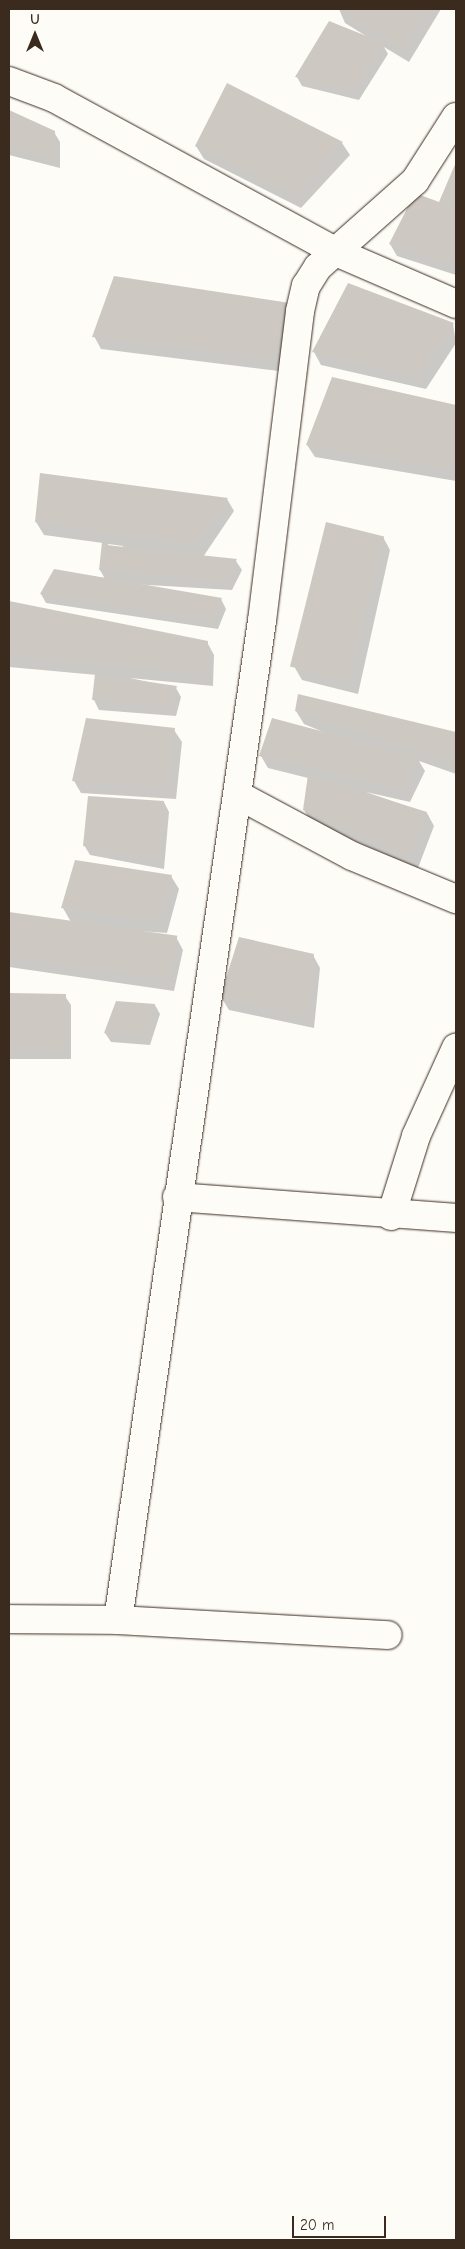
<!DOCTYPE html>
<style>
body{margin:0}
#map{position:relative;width:465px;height:2249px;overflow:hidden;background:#fdfcf7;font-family:"Comic Neue",sans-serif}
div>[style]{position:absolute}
.shadow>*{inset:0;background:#0003}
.building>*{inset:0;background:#cdc8c2;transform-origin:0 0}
.roads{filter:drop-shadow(0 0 1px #3b2a1e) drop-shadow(0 0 1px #3b2a1e)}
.street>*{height:28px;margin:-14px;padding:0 14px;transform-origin:14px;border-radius:14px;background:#fdfcf7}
span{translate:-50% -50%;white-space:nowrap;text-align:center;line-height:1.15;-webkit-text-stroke:4px #fdfcf7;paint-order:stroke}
.frame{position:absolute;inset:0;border:10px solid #3b2a1e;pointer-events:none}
.north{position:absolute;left:10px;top:10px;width:50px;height:50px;-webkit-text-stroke:4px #fdfcf7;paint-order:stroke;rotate:0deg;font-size:14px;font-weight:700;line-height:20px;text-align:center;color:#3b2a1e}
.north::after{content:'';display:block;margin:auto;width:18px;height:22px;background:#3b2a1e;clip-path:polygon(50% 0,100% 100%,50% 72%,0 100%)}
.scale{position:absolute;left:292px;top:2216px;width:94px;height:22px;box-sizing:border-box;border:2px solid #3b2a1e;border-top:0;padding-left:6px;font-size:15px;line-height:18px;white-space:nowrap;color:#3b2a1e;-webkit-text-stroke:4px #fdfcf7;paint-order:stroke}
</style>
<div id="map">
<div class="shadow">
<div style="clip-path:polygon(339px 9px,441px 9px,409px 62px,384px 47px,388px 54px,359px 100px,302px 86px,297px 77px,366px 36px,345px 23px)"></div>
<div style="clip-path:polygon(9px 112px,54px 132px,60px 142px,60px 168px,9px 155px)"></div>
<div style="clip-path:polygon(342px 143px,350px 155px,301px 208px,204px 159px,196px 146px)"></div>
<div style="clip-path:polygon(456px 165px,456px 275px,397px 256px,390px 244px,440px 203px)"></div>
<div style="clip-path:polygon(290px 304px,279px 371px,101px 349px,94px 336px)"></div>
<div style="clip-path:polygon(453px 324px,456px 343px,426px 389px,321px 365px,314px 352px)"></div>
<div style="clip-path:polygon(333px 378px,456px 406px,456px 481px,315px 457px,307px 445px)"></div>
<div style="clip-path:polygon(evenodd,227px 499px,234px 511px,203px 557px,236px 561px,242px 570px,232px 590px,131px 584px,221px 599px,226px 609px,218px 629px,46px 603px,41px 594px,105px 579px,100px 570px,103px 543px,44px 535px,36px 522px,227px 499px,108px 544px,123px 546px,123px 548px,109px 547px,108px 544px)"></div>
<div style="clip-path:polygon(383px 537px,390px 550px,358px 694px,302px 680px,295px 668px)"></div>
<div style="clip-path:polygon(9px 602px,207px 642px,214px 655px,213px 686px,130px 678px,176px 688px,181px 697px,176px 716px,99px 710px,94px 700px,97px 675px,9px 667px)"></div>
<div style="clip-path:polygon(299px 696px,456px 733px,456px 774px,419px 761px,425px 771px,410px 802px,366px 792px,427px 813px,434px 826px,418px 868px,312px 823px,304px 810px,308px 778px,268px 768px,261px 756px,328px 734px,304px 724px,296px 711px)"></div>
<div style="clip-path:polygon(174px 730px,182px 742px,176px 799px,81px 793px,74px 781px)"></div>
<div style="clip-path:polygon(164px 802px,169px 812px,164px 869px,90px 855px,84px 845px)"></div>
<div style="clip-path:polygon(171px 876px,179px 889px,167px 933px,126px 930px,176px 937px,183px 950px,174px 991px,9px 967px,9px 913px,71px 922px,63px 908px)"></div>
<div style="clip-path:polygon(313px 955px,320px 968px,314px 1028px,229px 1010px,221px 997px)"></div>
<div style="clip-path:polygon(9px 994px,65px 996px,71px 1005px,71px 1059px,9px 1059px)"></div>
<div style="clip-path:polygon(117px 1002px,155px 1005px,160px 1014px,150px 1045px,111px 1042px,105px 1033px)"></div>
</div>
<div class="building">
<div style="clip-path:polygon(338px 9px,427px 9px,402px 50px)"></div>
<div style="clip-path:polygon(329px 21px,384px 43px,354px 91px,295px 77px)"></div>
<div style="clip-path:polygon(227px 83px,343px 142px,294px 196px,195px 146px)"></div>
<div style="clip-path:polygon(9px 110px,55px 131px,55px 159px,9px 147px)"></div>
<div style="clip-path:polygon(456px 162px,456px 203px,439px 202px,456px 208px,456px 265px,389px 244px,415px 193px,439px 202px)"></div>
<div style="clip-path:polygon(114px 276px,290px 303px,272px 358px,92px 337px)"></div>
<div style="clip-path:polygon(348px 283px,454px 323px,418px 377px,312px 352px)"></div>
<div style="clip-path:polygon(332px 377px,456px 405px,456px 470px,306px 445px)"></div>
<div style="clip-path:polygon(40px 473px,228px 498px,195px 545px,35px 522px)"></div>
<div style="left:326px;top:522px;width:60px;height:149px;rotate:14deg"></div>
<div style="clip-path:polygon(103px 533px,106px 545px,237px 559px,226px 581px,99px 570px)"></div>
<div style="clip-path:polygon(54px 569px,222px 598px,212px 620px,40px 594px)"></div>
<div style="clip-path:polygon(9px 601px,208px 641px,206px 674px,9px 655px)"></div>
<div style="clip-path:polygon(95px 674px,177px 686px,170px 707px,92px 700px)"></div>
<div style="clip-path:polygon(298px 694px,456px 732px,456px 764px,295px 711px)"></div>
<div style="clip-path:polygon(86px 718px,175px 728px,169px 787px,72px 781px)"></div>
<div style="clip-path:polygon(272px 718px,418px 757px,403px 790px,259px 756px)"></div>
<div style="clip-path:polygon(308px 775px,427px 812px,410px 856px,303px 810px)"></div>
<div style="clip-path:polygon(88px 796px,164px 801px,160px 860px,83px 846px)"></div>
<div style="clip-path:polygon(75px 860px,172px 875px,160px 920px,61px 908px)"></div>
<div style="left:9px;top:912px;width:170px;height:44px;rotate:8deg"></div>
<div style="clip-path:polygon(239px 937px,314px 954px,308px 1016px,220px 997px)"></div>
<div style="left:9px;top:993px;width:57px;height:57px;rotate:1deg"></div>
<div style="clip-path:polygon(116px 1001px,155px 1004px,145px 1036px,104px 1033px)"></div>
</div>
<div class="roads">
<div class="street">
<div style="left:9px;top:81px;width:48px;rotate:20.7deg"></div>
<div style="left:54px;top:98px;width:321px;rotate:28.6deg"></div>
<div style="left:336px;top:252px;width:131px;rotate:23.4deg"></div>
<div style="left:238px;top:795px;width:129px;rotate:28.2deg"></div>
<div style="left:352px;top:856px;width:113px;rotate:22.5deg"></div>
<div style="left:177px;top:1197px;width:280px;rotate:4.3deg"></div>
<div style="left:391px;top:1216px;width:84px;rotate:-72.6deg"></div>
<div style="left:416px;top:1136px;width:97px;rotate:-65.6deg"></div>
<div style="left:9px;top:1619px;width:109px;rotate:0.5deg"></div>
<div style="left:118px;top:1620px;width:1009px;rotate:-81.8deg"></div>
<div style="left:262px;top:621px;width:312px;rotate:-83deg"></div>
<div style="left:300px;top:311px;width:26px;rotate:-77deg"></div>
<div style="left:306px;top:286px;width:22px;rotate:-58deg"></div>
<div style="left:318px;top:267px;width:130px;rotate:-41.6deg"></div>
<div style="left:415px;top:181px;width:76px;rotate:-57.4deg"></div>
<div style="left:118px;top:1620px;width:270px;rotate:3.2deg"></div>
</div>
</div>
<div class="frame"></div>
<div class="north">U</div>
<div class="scale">20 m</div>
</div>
